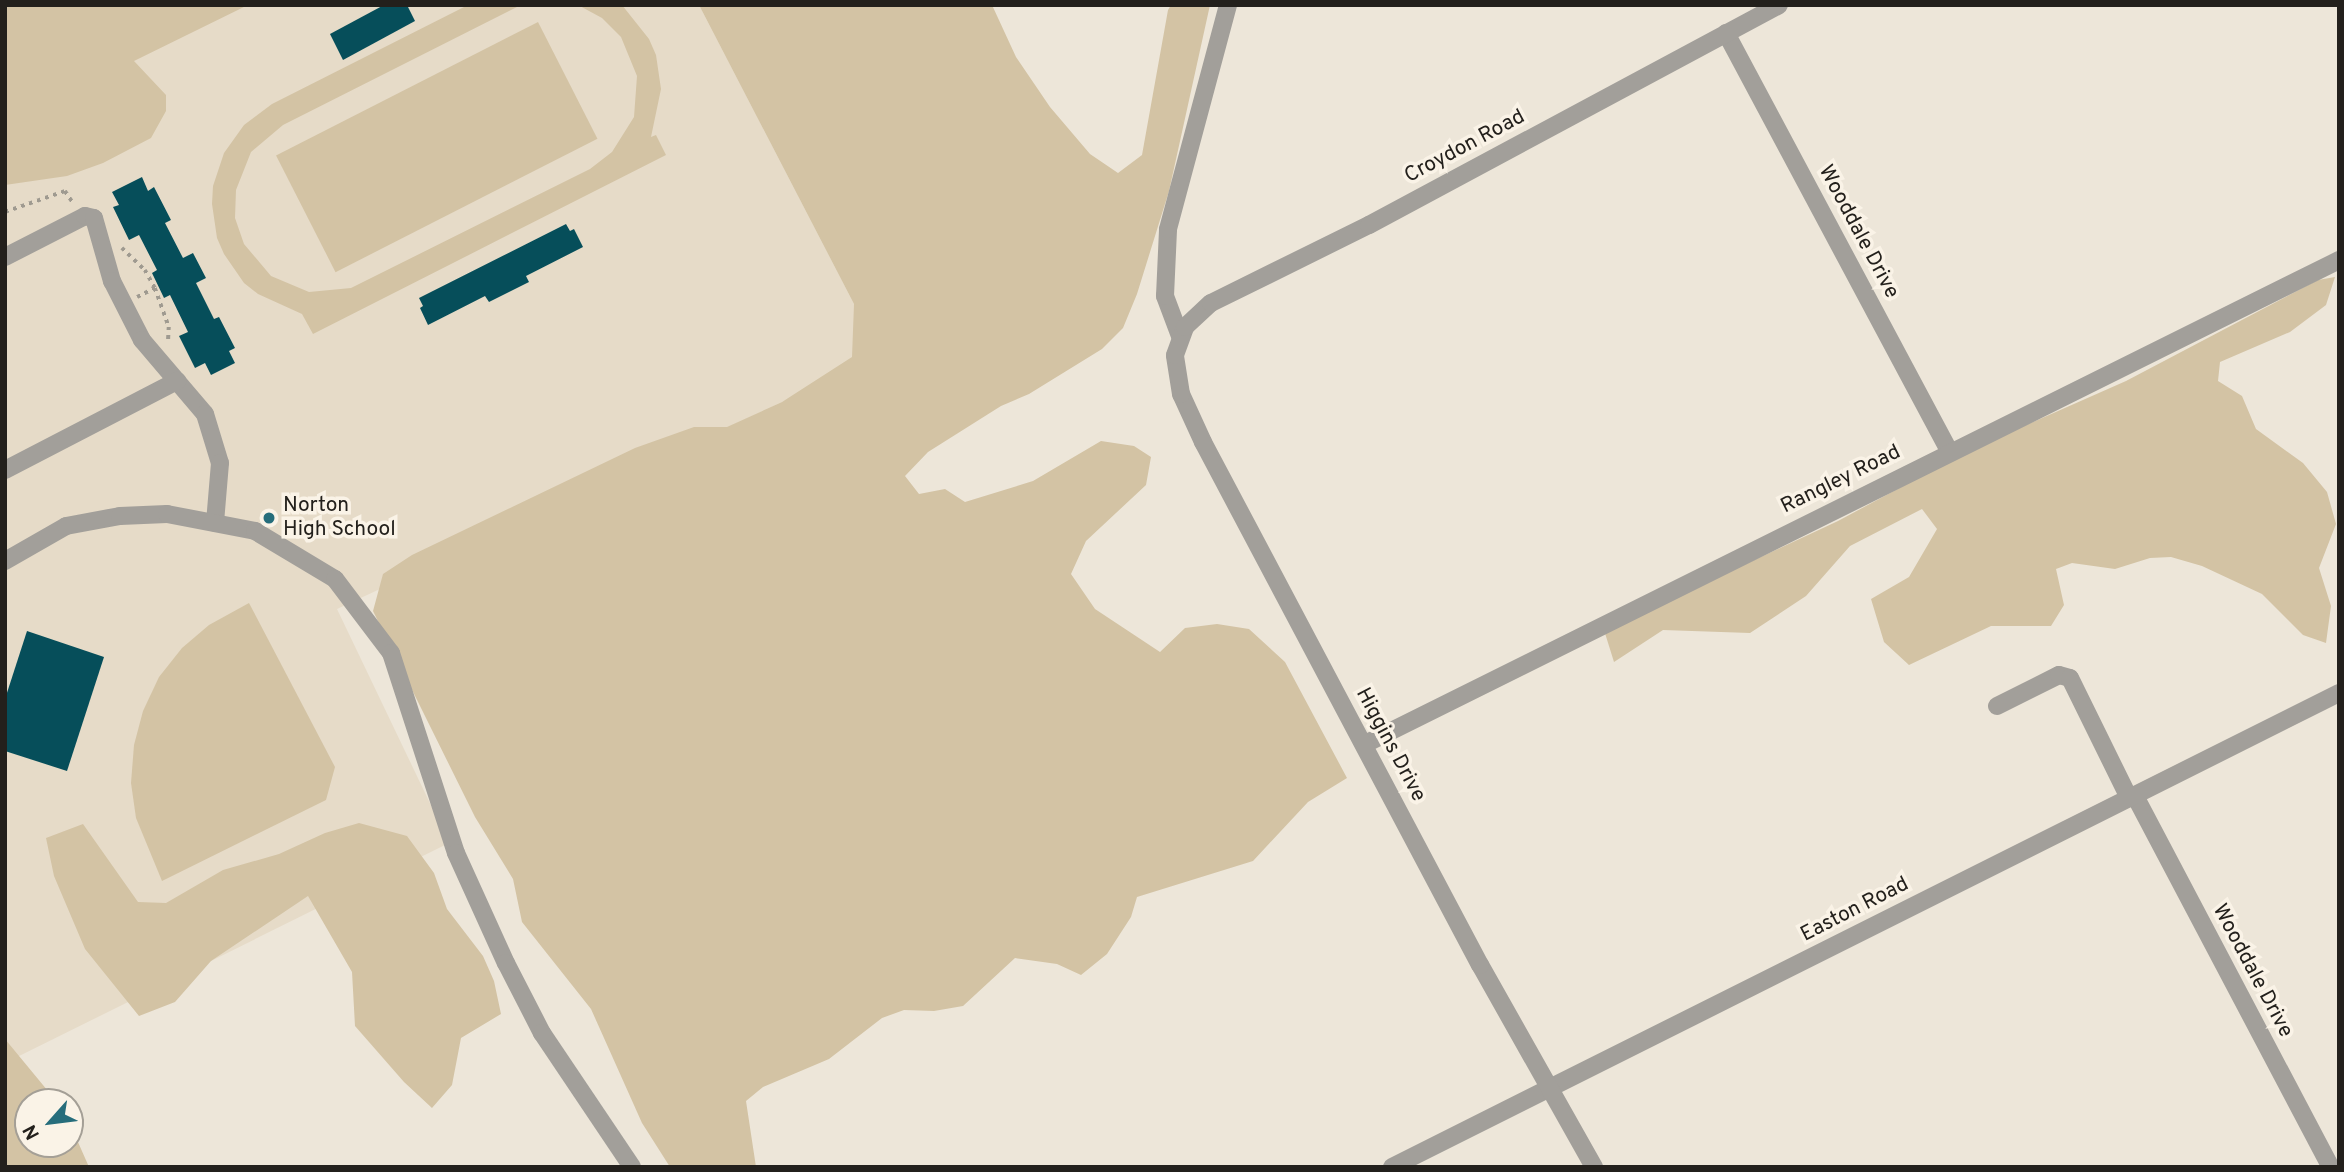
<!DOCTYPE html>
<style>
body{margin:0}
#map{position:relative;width:2344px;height:1172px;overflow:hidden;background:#ede6d9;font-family:Overpass,sans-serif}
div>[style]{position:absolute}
.built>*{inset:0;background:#e6dbc8}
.green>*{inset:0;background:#d3c3a4;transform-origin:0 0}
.building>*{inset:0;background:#064e5a}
.path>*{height:3.5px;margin-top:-1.75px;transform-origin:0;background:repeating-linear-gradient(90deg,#9f9a90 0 3.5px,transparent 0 8.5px)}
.minor>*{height:18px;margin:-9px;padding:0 9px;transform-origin:9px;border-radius:9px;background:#a29f9a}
.dots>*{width:19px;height:19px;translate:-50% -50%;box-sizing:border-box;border:4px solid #faf3e7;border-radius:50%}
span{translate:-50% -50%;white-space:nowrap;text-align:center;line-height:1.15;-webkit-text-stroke:7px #faf3e7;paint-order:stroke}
.street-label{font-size:21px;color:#23201c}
.poi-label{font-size:21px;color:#23201c}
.left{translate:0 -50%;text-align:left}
.frame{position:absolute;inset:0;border:7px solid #23201c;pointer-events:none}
.north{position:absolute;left:14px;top:1088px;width:70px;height:70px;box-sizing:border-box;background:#faf3e7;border:2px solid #a49f96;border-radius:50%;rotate:242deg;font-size:19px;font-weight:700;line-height:28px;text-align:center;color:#23201c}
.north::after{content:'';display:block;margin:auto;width:24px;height:32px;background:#266d7b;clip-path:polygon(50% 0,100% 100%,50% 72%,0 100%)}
</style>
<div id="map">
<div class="built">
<div style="clip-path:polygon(5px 5px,699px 5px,881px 356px,337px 609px,449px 843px,5px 1063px)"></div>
</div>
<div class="green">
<div style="clip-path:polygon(5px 5px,248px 5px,134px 61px,166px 95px,166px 111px,151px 138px,103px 163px,67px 176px,5px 185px)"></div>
<div style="clip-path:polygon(468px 5px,521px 5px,283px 125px,251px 152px,236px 190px,235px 218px,244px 244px,271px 276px,309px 292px,351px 288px,590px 169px,612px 152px,634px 117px,637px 76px,621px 37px,602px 18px,578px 5px,622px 5px,649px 39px,656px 55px,661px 89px,651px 137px,656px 135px,666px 155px,313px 334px,302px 314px,258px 294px,244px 283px,224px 254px,217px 238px,212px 204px,213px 186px,224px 153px,244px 125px,272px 104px)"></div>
<div style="clip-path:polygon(699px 5px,992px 5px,1016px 57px,1050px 107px,1090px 154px,1118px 173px,1142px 155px,1168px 10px,1171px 5px,1210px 5px,1169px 191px,1137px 294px,1123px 328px,1102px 349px,1029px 394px,1001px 406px,928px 452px,905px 476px,919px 494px,945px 489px,965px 502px,1033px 481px,1101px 441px,1134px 446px,1151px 457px,1146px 485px,1086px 541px,1071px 574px,1095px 609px,1160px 652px,1185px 628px,1217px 624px,1249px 629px,1285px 662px,1347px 778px,1308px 802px,1253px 861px,1137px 897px,1131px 917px,1107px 954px,1081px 975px,1057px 964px,1015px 958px,963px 1006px,934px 1011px,904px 1010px,882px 1018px,829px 1059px,763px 1087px,746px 1101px,756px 1167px,670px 1167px,642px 1123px,591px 1009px,522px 922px,513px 879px,475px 817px,373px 611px,383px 574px,412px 555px,635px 448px,694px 427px,727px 427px,782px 402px,852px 357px,854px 304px)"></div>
<div style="left:538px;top:22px;width:131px;height:294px;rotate:63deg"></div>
<div style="clip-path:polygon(2335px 277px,2326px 305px,2290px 332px,2220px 362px,2218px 381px,2242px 396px,2256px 429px,2303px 463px,2327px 492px,2336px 524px,2319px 568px,2331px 606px,2326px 643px,2303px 635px,2262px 594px,2202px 566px,2171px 557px,2150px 558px,2115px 569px,2072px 563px,2056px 569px,2064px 605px,2051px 626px,1991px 626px,1909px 665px,1884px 642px,1871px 599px,1909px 577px,1937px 529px,1922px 509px,1850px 546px,1806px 596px,1750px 633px,1663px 630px,1614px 662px,1604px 630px,1838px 521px,1972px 449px,2126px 381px,2318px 280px)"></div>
<div style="clip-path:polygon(249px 603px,335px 767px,326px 800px,162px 881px,136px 818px,131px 783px,134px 745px,143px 711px,159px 677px,182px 648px,209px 625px)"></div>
<div style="clip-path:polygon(359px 823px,407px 836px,434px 873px,447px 909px,483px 956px,494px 981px,501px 1014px,461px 1038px,452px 1085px,432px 1108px,404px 1082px,355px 1026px,352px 972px,308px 896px,211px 961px,175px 1002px,139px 1016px,85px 949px,54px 876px,46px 838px,83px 824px,138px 902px,166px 903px,223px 870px,279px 854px,325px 833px)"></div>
<div style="clip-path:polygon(5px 1039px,57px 1102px,28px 1102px,28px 1144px,70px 1144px,70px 1124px,89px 1167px,5px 1167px)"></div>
</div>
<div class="building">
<div style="clip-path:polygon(384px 5px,407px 5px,415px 21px,343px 60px,330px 34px)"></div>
<div style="clip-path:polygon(142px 177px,148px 191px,154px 187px,171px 220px,165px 223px,183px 258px,193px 253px,206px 278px,196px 283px,214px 319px,219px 317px,235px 348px,229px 351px,235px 363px,211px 375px,205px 363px,195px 368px,179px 336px,188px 332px,170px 295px,164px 298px,152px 273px,157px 270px,139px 235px,129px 240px,113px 207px,119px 205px,112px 192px)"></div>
<div style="clip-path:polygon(566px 224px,570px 231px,574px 229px,583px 247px,526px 276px,529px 282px,489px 302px,485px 296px,428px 325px,420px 308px,423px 306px,419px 298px)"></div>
<div style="clip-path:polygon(27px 631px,104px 657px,67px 771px,5px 751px,5px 699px)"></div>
</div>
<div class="path">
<div style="left:5px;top:212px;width:64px;rotate:-19.3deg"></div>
<div style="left:65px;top:191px;width:14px;rotate:56deg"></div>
<div style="left:122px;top:248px;width:32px;rotate:44deg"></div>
<div style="left:145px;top:270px;width:21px;rotate:61deg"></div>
<div style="left:155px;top:288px;width:41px;rotate:70.3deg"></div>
<div style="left:169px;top:327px;width:17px;rotate:93deg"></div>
<div style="left:137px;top:297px;width:20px;rotate:-27deg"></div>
</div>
<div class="minor">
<div style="left:1726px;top:33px;width:475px;rotate:61.9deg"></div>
<div style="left:5px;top:257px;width:90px;rotate:-27.1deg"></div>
<div style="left:85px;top:216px;width:9px;rotate:13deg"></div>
<div style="left:94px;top:218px;width:66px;rotate:74.1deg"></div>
<div style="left:112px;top:281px;width:66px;rotate:63deg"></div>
<div style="left:142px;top:340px;width:97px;rotate:49.6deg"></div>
<div style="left:205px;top:414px;width:51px;rotate:73deg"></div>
<div style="left:220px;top:463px;width:60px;rotate:94.8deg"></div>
<div style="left:1180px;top:336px;width:43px;rotate:-110.6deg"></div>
<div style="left:1165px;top:296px;width:67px;rotate:-87.4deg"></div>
<div style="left:1168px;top:229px;width:232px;rotate:-75deg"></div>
<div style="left:5px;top:470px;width:194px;rotate:-27.4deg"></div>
<div style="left:5px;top:561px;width:70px;rotate:-29.8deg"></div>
<div style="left:66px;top:526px;width:55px;rotate:-10.5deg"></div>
<div style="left:120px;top:516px;width:47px;rotate:-2.4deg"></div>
<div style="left:167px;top:514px;width:90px;rotate:10.9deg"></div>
<div style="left:255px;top:531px;width:93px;rotate:31deg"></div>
<div style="left:335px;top:579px;width:93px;rotate:52.9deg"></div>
<div style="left:391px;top:653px;width:210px;rotate:72deg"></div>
<div style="left:456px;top:853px;width:121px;rotate:65.6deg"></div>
<div style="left:506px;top:963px;width:79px;rotate:62.8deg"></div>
<div style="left:542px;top:1033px;width:161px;rotate:56.1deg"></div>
<div style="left:1997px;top:706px;width:69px;rotate:-26.6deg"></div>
<div style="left:2059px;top:675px;width:11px;rotate:15deg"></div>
<div style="left:2070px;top:678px;width:134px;rotate:63.8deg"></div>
<div style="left:1365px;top:744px;width:1088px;rotate:-26.42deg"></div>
<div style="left:2135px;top:796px;width:420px;rotate:62.2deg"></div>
<div style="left:1392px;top:1167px;width:1059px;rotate:-26.59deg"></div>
<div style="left:1594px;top:1167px;width:232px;rotate:-119.4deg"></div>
<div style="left:1480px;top:965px;width:592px;rotate:-117.91deg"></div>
<div style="left:1203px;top:442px;width:53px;rotate:-114.6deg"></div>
<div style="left:1181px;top:394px;width:39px;rotate:-99deg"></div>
<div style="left:1175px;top:355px;width:30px;rotate:-70deg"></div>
<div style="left:1185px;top:327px;width:35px;rotate:-43deg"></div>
<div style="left:1211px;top:303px;width:176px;rotate:-26.3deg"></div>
<div style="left:1369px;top:225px;width:465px;rotate:-28.2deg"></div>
</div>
<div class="dots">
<div style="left:269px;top:518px;background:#266d7b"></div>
</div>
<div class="street-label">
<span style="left:1465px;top:147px;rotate:-28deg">Croydon Road</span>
<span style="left:1858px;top:232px;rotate:62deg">Wooddale Drive</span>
<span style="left:1841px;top:480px;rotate:-26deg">Rangley Road</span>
<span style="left:1390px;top:745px;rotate:62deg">Higgins Drive</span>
<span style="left:1855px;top:910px;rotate:-27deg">Easton Road</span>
<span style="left:2252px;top:971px;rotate:62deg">Wooddale Drive</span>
</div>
<div class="poi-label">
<span class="left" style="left:283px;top:518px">Norton<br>High School</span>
</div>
<div class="frame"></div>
<div class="north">N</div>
</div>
